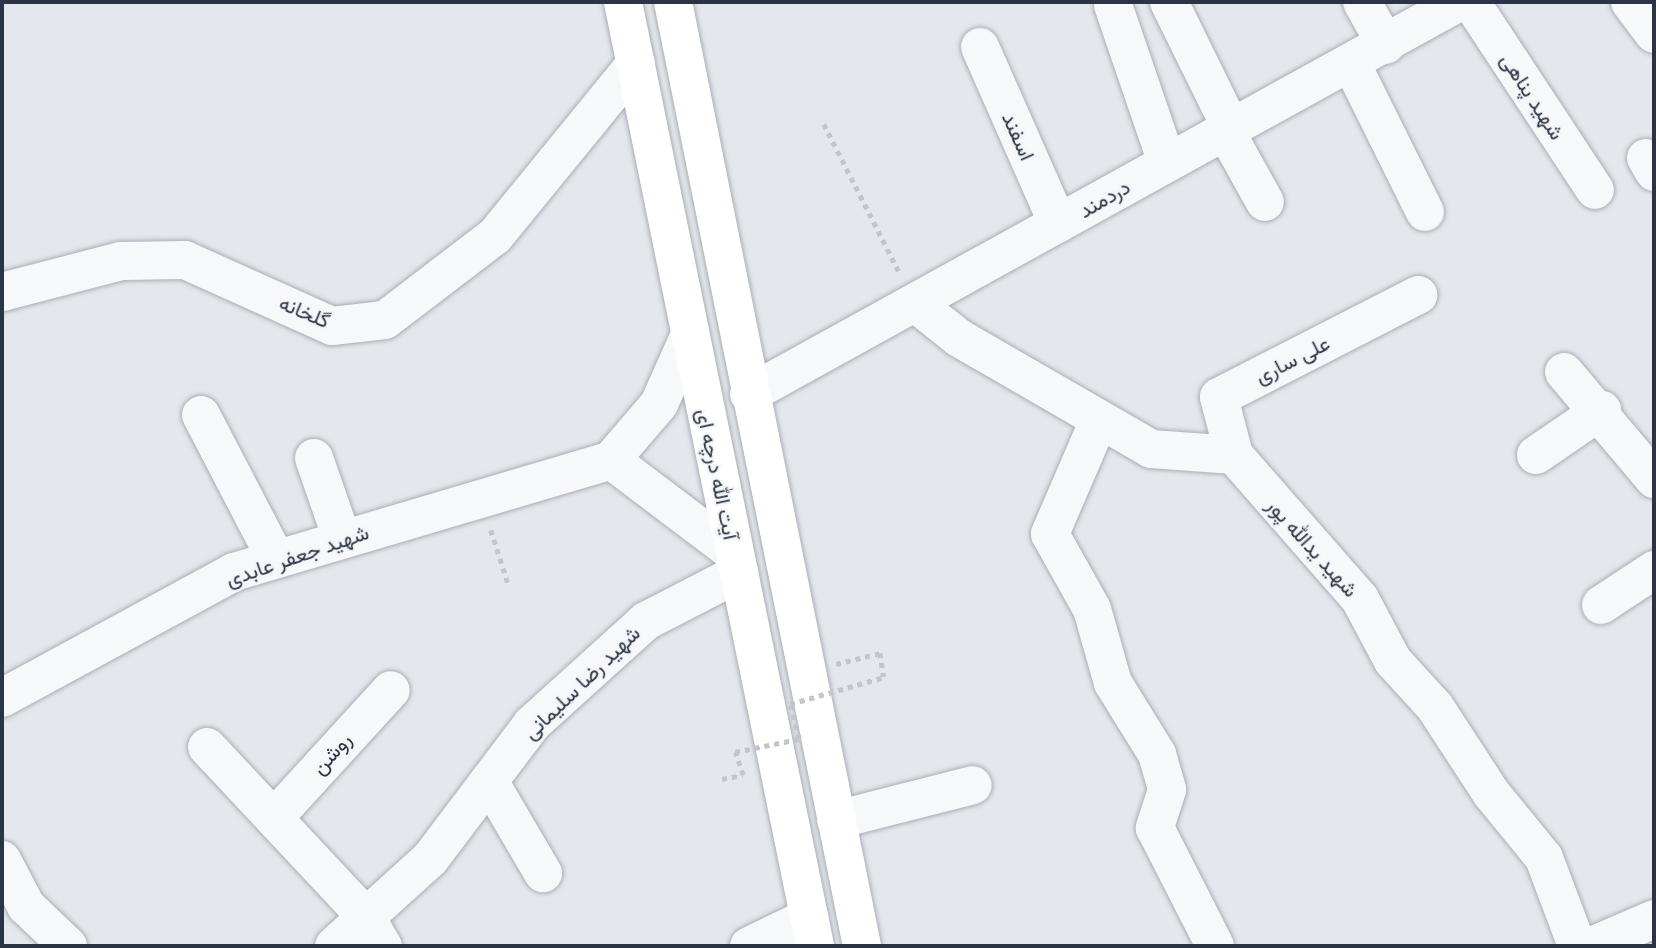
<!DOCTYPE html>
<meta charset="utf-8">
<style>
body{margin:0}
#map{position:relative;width:1656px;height:948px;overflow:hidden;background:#e4e7ec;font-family:"Golos Text",Vazirmatn,sans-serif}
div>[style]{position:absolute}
.path>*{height:4.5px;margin-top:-2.25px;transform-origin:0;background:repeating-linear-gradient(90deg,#c2c5cb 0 5px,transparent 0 10px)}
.roads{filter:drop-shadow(0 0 2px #a9aeb7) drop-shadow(0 0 2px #a9aeb7)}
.minor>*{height:38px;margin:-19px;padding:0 19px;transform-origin:19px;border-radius:19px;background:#f7f8fa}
.major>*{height:38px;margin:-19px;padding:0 19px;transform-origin:19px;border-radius:19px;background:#fff}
.path-bridge>*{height:4.5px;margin-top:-2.25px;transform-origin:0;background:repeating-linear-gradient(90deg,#c2c5cb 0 5px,transparent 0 10px)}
span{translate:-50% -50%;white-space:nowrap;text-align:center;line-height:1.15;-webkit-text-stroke:5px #f4f6f9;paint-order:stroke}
.street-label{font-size:21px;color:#2b3445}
.frame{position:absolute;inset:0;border:4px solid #2b3445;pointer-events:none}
</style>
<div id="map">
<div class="path">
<div style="left:824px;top:124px;width:168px;rotate:63.1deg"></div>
<div style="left:491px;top:530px;width:56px;rotate:72.2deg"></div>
<div style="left:836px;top:664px;width:45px;rotate:-14deg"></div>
<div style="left:880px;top:653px;width:24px;rotate:81deg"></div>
<div style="left:722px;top:779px;width:21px;rotate:-11deg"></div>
<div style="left:743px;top:775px;width:24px;rotate:-109deg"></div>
</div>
<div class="roads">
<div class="minor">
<div style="left:1169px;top:2px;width:140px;rotate:63.8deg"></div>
<div style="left:1362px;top:2px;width:49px;rotate:60.8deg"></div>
<div style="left:1471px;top:2px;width:225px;rotate:56.6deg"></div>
<div style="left:1630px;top:2px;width:40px;rotate:53deg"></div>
<div style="left:1113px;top:5px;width:167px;rotate:71.1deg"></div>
<div style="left:980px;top:47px;width:193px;rotate:66.2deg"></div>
<div style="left:1352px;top:65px;width:164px;rotate:63.6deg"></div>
<div style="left:1226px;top:132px;width:80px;rotate:60.9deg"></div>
<div style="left:1646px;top:158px;width:16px;rotate:60deg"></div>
<div style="left:2px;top:292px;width:123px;rotate:-14.6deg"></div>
<div style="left:121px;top:261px;width:64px;rotate:-0.9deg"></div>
<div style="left:185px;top:260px;width:161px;rotate:24.2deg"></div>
<div style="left:332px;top:326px;width:53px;rotate:-6.5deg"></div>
<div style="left:385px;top:320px;width:138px;rotate:-37.4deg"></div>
<div style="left:495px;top:236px;width:223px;rotate:-50.8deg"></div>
<div style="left:915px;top:303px;width:56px;rotate:38.5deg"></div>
<div style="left:959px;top:338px;width:222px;rotate:30deg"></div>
<div style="left:1151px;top:449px;width:83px;rotate:4.1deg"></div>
<div style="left:1234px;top:455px;width:191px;rotate:48.8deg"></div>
<div style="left:1360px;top:599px;width:70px;rotate:62deg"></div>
<div style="left:1393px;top:661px;width:62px;rotate:47.6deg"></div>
<div style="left:1435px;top:707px;width:103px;rotate:56.9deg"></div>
<div style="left:1491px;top:793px;width:84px;rotate:50.8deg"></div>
<div style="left:1544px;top:858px;width:94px;rotate:69.4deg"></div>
<div style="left:1564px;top:372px;width:140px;rotate:49.9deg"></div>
<div style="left:749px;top:394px;width:811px;rotate:-28.9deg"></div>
<div style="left:201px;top:415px;width:162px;rotate:62.5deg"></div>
<div style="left:1099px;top:420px;width:124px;rotate:113.3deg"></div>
<div style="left:1050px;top:534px;width:86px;rotate:60.8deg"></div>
<div style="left:1092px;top:609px;width:77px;rotate:74.2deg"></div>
<div style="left:1113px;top:683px;width:84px;rotate:58.2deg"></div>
<div style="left:1157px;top:754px;width:37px;rotate:74deg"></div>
<div style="left:1167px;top:790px;width:40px;rotate:108deg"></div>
<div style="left:1155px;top:828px;width:132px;rotate:63deg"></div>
<div style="left:1234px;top:455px;width:60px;rotate:-104.5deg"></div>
<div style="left:1219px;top:397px;width:224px;rotate:-27.1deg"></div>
<div style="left:1536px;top:455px;width:80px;rotate:-34.3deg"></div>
<div style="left:314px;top:458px;width:86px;rotate:70.9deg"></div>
<div style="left:611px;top:460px;width:154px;rotate:37.1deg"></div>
<div style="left:1601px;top:605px;width:64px;rotate:-33.4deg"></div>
<div style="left:2px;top:698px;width:264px;rotate:-28.5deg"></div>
<div style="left:234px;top:572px;width:393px;rotate:-16.5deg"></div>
<div style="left:611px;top:460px;width:74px;rotate:-49.4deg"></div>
<div style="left:659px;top:404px;width:73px;rotate:-65.9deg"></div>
<div style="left:207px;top:747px;width:233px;rotate:46.9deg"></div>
<div style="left:366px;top:917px;width:34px;rotate:60deg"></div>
<div style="left:489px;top:781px;width:107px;rotate:59.6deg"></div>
<div style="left:274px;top:818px;width:173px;rotate:-47.6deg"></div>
<div style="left:836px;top:820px;width:141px;rotate:-14.3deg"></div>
<div style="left:2px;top:860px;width:52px;rotate:62.4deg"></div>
<div style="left:26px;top:906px;width:58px;rotate:43.6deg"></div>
<div style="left:334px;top:946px;width:130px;rotate:-42.2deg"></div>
<div style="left:430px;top:859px;width:169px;rotate:-52.9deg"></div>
<div style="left:532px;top:724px;width:154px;rotate:-42.1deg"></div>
<div style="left:646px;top:621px;width:105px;rotate:-27.3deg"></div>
<div style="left:749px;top:946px;width:67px;rotate:-25.8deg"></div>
<div style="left:1592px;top:946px;width:68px;rotate:-23.5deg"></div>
</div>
<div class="major">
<div style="left:623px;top:2px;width:963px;rotate:78.5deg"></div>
<div style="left:673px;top:2px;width:963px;rotate:78.68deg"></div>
</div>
</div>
<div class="path-bridge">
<div style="left:735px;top:752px;width:65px;rotate:-11.5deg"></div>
<div style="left:799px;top:739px;width:36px;rotate:-104deg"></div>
<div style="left:790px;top:704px;width:98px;rotate:-16deg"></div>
</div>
<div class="street-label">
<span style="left:1533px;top:96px;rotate:57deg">شهید پناهی</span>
<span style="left:1019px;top:136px;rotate:66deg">اسفند</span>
<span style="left:1104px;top:198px;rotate:-30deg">دردمند</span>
<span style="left:305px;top:311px;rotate:23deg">گلخانه</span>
<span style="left:1292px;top:359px;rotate:-27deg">علی ساری</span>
<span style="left:718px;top:474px;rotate:78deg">آیت الله درچه ای</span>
<span style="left:1313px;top:547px;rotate:48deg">شهید یدالله پور</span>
<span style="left:297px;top:555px;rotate:-19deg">شهید جعفر عابدی</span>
<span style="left:581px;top:682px;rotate:-44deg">شهید رضا سلیمانی</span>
<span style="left:331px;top:753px;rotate:-48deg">روشن</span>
</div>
<div class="frame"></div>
</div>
